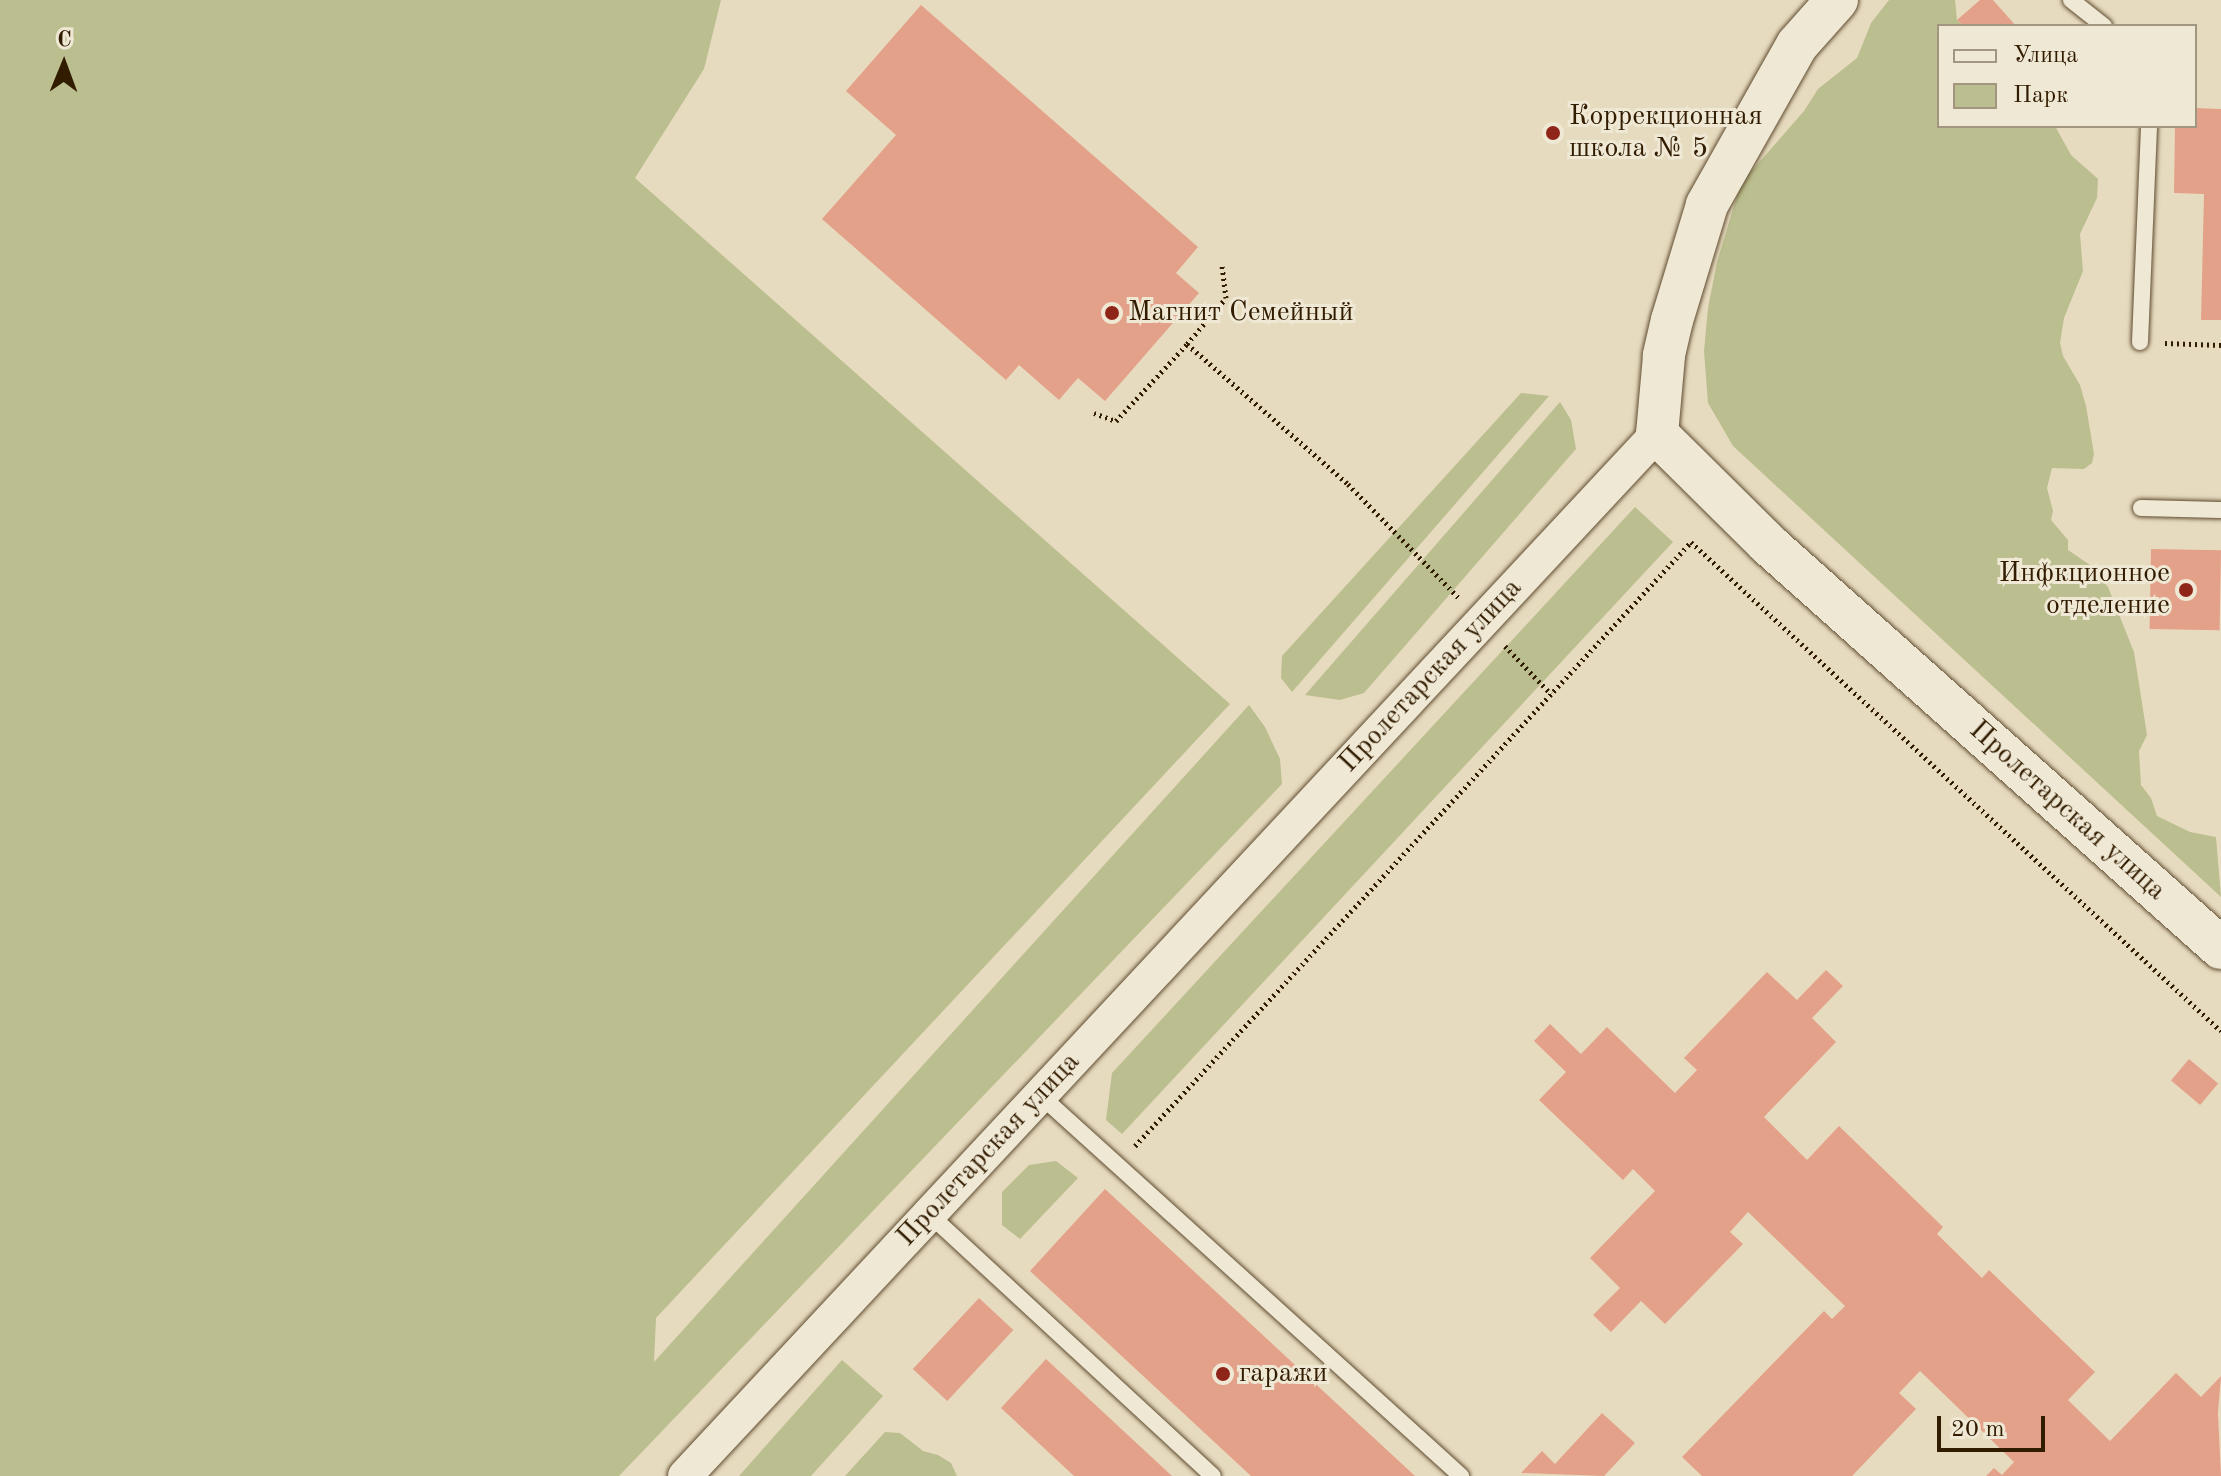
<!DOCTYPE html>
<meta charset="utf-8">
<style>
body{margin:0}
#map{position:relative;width:2221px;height:1476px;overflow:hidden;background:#e7dbbf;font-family:"Old Standard TT",serif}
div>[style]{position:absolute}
.green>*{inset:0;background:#bbbe8e}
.building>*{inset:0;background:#e4a189;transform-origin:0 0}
.path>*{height:5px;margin-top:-2.5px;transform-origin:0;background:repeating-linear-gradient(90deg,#321c00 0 2px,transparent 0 6px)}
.roads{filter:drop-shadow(0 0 2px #5f4c30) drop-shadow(0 0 2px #5f4c30)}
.service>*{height:16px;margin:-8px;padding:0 8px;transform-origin:8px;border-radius:8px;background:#efe8d5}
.minor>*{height:34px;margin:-17px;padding:0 17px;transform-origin:17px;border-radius:17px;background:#efe8d5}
.tertiary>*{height:42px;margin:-21px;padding:0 21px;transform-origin:21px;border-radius:21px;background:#efe8d5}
.dots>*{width:22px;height:22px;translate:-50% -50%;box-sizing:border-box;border:4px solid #efe8d5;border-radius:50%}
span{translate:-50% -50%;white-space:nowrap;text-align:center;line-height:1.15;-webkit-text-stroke:6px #efe8d5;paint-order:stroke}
.poi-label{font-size:28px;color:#321c00}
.left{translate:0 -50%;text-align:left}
.right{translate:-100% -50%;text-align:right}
.street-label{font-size:28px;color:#321c00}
.legend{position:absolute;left:1937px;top:24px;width:260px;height:104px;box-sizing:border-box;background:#efe8d5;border:2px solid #a39680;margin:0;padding:10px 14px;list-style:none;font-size:24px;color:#321c00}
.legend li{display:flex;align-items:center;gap:16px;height:40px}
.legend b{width:40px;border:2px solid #a39680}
.north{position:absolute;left:24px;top:24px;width:80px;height:80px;-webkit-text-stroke:6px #efe8d5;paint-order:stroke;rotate:1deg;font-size:22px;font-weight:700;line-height:32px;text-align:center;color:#321c00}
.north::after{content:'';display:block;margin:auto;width:28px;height:36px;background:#321c00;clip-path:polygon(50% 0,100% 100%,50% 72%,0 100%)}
.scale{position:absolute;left:1937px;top:1416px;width:108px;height:36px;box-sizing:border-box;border:4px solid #321c00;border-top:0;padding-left:10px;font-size:24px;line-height:28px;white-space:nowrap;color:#321c00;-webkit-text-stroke:6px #efe8d5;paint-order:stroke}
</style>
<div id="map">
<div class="green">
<div style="clip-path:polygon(0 0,721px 0,704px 69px,635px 178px,1230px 704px,656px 1318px,654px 1362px,1249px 705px,1265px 727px,1280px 759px,1282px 784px,619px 1476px,0 1476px)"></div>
<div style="clip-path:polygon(1889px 0,1955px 0,1957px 20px,1963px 26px,1939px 26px,1939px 126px,2055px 126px,2071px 155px,2098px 179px,2097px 198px,2080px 234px,2083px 271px,2064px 318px,2060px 343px,2063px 356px,2080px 385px,2086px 406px,2094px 454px,2092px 463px,2084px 469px,2052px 468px,2047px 488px,2053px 511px,2051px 520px,2068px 540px,2068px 550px,2090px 565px,2108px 587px,2134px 652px,2147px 735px,2139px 751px,2141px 785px,2151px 798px,2157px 816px,2190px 832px,2216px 837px,2221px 897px,1733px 446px,1708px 403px,1704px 351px,1708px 308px,1717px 262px,1741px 183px,1804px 111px,1818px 89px,1857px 58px,1871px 23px)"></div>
<div style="clip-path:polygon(1521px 393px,1549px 396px,1292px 692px,1281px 678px,1282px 656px)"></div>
<div style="clip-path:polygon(1560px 402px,1571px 420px,1576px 449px,1364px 693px,1340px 700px,1305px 695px)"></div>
<div style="clip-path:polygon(1635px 507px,1673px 542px,1122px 1134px,1106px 1120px,1112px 1073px)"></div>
<div style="clip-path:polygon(1056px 1161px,1078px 1178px,1020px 1239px,1002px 1225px,1002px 1192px,1029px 1165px)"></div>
<div style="clip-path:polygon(842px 1360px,883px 1396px,811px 1476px,739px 1476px)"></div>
<div style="clip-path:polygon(885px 1432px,900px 1433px,923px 1451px,938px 1455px,951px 1463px,957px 1476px,845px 1476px)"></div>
</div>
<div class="building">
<div style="clip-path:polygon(1980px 0,1993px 0,2016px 26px,1963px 26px,1957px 20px)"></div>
<div style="clip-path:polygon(921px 5px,1198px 247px,1176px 273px,1199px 293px,1105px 401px,1078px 378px,1059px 400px,1019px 365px,1006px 380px,822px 219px,896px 135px,846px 91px)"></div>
<div style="clip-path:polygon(2195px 108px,2221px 109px,2221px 320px,2201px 320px,2204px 194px,2174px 193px,2175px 126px,2195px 126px)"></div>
<div style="left:2151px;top:549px;width:70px;height:80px;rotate:1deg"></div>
<div style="clip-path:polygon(1826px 970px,1843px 986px,1812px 1018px,1836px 1042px,1764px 1117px,1807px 1160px,1839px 1126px,1943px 1227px,1937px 1234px,1982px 1278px,1989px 1270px,2095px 1372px,2068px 1400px,2110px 1441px,2176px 1373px,2201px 1397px,2221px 1376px,2218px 1413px,2221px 1476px,1986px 1476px,1994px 1468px,2002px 1475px,2014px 1462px,1920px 1371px,1899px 1393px,1916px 1409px,1852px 1476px,1702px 1476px,1682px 1457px,1824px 1311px,1832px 1319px,1845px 1306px,1748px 1212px,1730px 1232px,1743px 1244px,1665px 1324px,1641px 1301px,1611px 1332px,1593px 1315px,1620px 1288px,1590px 1258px,1655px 1191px,1633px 1169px,1623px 1180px,1539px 1100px,1566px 1072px,1534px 1041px,1550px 1024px,1581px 1054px,1607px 1027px,1675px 1093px,1697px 1070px,1684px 1058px,1767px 972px,1797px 1000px)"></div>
<div style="left:2189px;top:1059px;width:38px;height:28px;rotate:40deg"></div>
<div style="clip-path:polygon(1105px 1189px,1415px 1476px,1251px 1476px,1030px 1271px)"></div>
<div style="left:979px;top:1298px;width:47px;height:97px;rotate:43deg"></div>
<div style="clip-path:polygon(1046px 1359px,1172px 1476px,1074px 1476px,1001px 1408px)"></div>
<div style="clip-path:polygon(1602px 1413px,1635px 1443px,1604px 1476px,1521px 1473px,1542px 1451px,1555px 1464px)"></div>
</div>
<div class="path">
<div style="left:2165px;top:343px;width:56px;rotate:2deg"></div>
<div style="left:1187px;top:344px;width:60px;rotate:-49.7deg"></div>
<div style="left:1226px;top:298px;width:32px;rotate:-97deg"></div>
<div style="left:1094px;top:413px;width:23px;rotate:20deg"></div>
<div style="left:1116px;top:421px;width:105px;rotate:-47.3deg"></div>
<div style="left:1187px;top:344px;width:213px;rotate:41deg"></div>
<div style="left:1348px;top:484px;width:159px;rotate:45.8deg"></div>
<div style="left:1505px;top:646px;width:66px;rotate:46.2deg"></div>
<div style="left:1135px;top:1146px;width:821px;rotate:-47.37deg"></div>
<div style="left:1691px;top:542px;width:721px;rotate:42.7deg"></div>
</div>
<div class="roads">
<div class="service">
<div style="left:2071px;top:0;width:42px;rotate:38.2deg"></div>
<div style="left:2140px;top:342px;width:216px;rotate:-87.6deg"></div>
<div style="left:2141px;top:508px;width:80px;rotate:1.4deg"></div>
<div style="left:1040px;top:1095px;width:568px;rotate:42.14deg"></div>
<div style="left:929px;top:1214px;width:386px;rotate:42.7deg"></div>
</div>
<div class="minor">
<div style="left:685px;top:1476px;width:1425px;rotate:-46.99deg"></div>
</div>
<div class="tertiary">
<div style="left:1837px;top:0;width:60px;rotate:131.6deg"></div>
<div style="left:1797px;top:45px;width:184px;rotate:119.4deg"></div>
<div style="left:1707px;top:205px;width:120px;rotate:106.9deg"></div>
<div style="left:1672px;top:320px;width:37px;rotate:103deg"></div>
<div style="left:1664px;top:356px;width:78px;rotate:95.1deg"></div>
<div style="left:1657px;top:434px;width:156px;rotate:44.7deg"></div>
<div style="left:1768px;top:544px;width:607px;rotate:41.73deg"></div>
</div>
</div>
<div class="dots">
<div style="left:1553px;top:133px;background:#8f2418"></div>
<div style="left:1112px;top:313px;background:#8f2418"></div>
<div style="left:2186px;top:590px;background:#8f2418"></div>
<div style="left:1223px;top:1374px;background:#8f2418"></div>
</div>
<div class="poi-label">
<span class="left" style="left:1569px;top:133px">Коррекционная<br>школа № 5</span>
<span class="left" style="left:1128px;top:313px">Магнит Семейный</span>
<span class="right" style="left:2170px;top:590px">Инфкционное<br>отделение</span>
<span class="left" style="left:1239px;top:1374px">гаражи</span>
</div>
<div class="street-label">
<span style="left:1431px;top:676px;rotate:-47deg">Пролетарская улица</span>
<span style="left:2067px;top:811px;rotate:42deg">Пролетарская улица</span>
<span style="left:989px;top:1150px;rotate:-47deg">Пролетарская улица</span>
</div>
<ul class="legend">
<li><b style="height:10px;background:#efe8d5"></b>Улица</li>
<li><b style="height:22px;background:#bbbe8e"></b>Парк</li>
</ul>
<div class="north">С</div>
<div class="scale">20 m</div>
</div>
